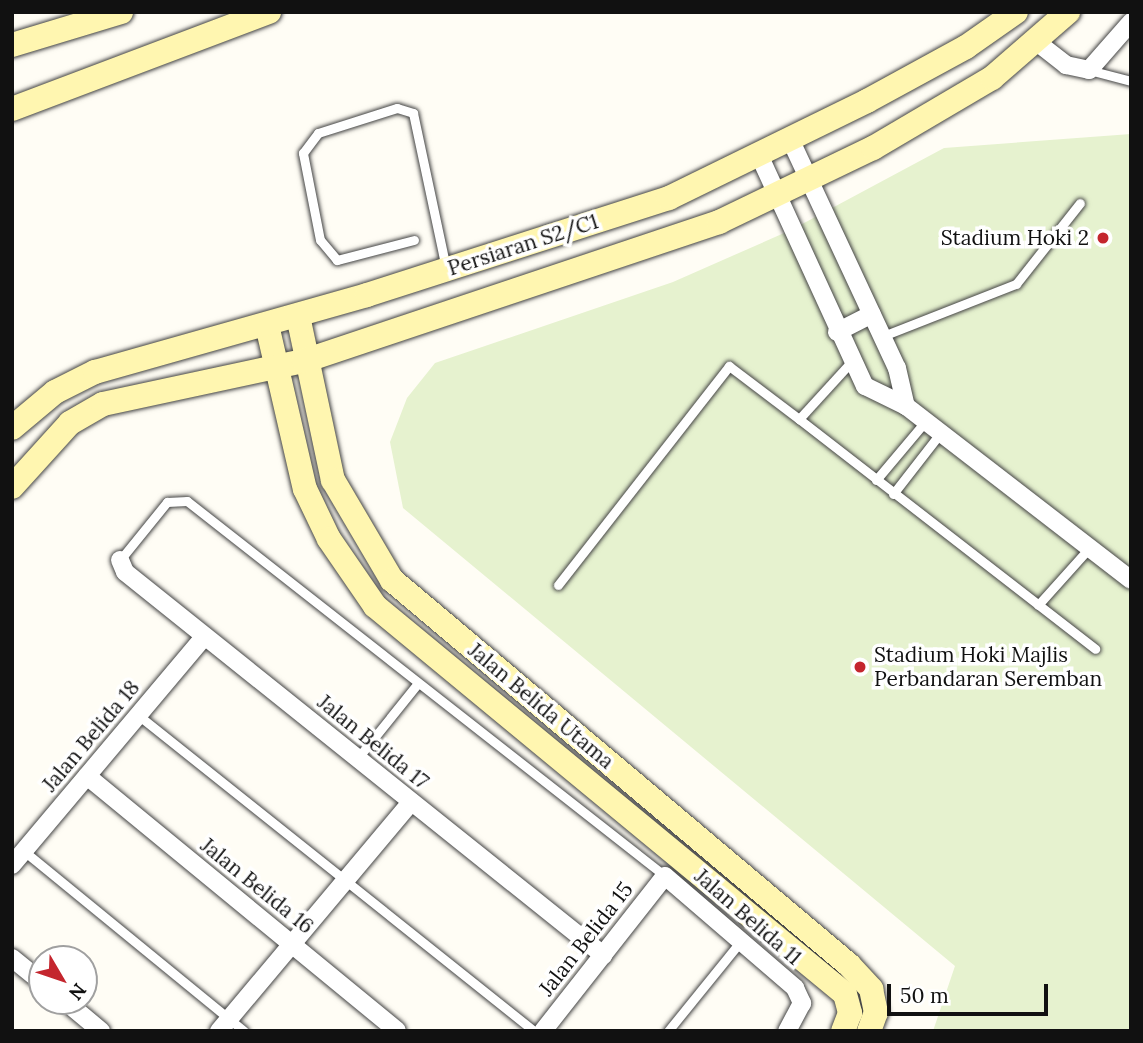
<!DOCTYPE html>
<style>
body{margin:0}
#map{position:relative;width:1143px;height:1043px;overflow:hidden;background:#fffdf5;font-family:Lora,serif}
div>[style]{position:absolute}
.pitch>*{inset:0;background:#e6f2cf}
.roads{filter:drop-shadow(0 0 2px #444) drop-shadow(0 0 2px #444)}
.lane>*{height:9px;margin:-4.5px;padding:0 4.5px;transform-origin:4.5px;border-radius:4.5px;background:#fff}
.street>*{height:18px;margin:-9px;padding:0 9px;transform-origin:9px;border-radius:9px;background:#fff}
.secondary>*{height:24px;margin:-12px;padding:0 12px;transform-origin:12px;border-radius:12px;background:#fff6b0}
.dots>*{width:19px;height:19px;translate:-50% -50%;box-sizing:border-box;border:4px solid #fff;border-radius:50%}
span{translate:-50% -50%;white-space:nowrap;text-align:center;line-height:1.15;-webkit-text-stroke:7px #fff;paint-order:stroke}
.poi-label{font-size:21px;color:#111}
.right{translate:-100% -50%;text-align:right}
.left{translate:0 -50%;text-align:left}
.street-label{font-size:21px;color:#111}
.frame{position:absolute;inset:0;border:14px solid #111;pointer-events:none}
.north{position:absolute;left:28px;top:945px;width:70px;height:70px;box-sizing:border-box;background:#fff;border:2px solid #a0a0a0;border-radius:50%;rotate:129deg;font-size:19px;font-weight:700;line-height:28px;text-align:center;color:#111}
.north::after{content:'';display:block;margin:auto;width:24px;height:32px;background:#c4262e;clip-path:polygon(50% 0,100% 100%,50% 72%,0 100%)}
.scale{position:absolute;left:887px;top:984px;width:161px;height:32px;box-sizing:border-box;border:4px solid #111;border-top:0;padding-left:9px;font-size:21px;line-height:24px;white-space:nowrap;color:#111;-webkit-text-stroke:5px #fff;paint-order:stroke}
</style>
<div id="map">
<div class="pitch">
<div style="clip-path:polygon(1131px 134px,1131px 1031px,933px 1031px,955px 966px,403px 508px,390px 442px,407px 398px,435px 363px,673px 282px,791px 230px,944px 148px)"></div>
</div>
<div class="roads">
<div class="lane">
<div style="left:1089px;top:70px;width:43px;rotate:14.7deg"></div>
<div style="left:414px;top:240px;width:80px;rotate:165.4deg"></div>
<div style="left:337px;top:260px;width:26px;rotate:-130deg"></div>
<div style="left:320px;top:240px;width:89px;rotate:-101.1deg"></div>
<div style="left:303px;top:153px;width:25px;rotate:-53deg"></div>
<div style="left:318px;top:133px;width:83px;rotate:-17.6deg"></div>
<div style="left:397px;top:108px;width:17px;rotate:17deg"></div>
<div style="left:413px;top:113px;width:158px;rotate:78deg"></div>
<div style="left:883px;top:336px;width:143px;rotate:-21.4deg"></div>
<div style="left:1016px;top:284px;width:103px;rotate:-51.7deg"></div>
<div style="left:851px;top:362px;width:77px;rotate:132.4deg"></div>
<div style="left:799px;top:419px;width:375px;rotate:37.8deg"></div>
<div style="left:876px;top:480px;width:75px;rotate:-49.9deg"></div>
<div style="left:893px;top:494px;width:75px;rotate:-52.1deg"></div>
<div style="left:120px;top:560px;width:75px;rotate:-51deg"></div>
<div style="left:167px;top:502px;width:20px;rotate:-3deg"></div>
<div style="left:187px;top:501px;width:608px;rotate:38.11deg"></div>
<div style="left:558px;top:585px;width:278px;rotate:-52deg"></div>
<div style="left:729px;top:366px;width:88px;rotate:37.1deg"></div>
<div style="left:1038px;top:605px;width:78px;rotate:-48.1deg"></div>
<div style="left:138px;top:715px;width:507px;rotate:38.59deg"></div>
<div style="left:357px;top:759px;width:97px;rotate:-51.2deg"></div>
<div style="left:24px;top:851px;width:284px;rotate:39.3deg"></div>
<div style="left:668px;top:1031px;width:116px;rotate:-51deg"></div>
</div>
<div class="street">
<div style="left:1038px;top:43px;width:36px;rotate:38deg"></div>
<div style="left:1066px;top:65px;width:24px;rotate:12deg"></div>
<div style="left:1089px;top:70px;width:64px;rotate:-48.8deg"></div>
<div style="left:791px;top:141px;width:251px;rotate:65deg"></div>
<div style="left:897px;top:368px;width:39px;rotate:77deg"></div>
<div style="left:760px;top:157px;width:252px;rotate:65.4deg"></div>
<div style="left:865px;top:386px;width:46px;rotate:26deg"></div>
<div style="left:906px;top:406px;width:284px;rotate:37.7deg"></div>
<div style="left:837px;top:332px;width:39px;rotate:-27deg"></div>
<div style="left:120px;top:560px;width:13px;rotate:67deg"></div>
<div style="left:125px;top:572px;width:613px;rotate:38.7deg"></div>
<div style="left:87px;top:776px;width:401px;rotate:39.4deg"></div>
<div style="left:12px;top:865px;width:299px;rotate:-49.9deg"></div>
<div style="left:12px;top:958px;width:38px;rotate:39deg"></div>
<div style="left:65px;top:1001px;width:47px;rotate:39.8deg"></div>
<div style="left:219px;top:1031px;width:299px;rotate:-50deg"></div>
<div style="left:543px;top:1031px;width:197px;rotate:-51.8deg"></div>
<div style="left:665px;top:876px;width:172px;rotate:40.7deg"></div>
<div style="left:795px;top:988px;width:17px;rotate:65deg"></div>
<div style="left:802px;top:1003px;width:32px;rotate:118deg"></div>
</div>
<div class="secondary">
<div style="left:12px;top:45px;width:114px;rotate:-16.8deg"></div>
<div style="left:12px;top:109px;width:275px;rotate:-20.7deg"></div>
<div style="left:298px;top:316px;width:168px;rotate:78deg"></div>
<div style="left:333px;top:480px;width:116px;rotate:59.5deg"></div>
<div style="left:392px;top:580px;width:598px;rotate:40.11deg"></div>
<div style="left:849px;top:965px;width:33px;rotate:47deg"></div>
<div style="left:871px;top:989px;width:24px;rotate:78deg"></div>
<div style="left:876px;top:1012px;width:20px;rotate:110deg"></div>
<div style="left:267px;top:325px;width:168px;rotate:77deg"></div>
<div style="left:305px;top:489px;width:55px;rotate:64.4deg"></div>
<div style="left:329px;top:539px;width:81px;rotate:55.5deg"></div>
<div style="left:375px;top:606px;width:609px;rotate:39.54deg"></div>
<div style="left:845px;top:994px;width:20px;rotate:75deg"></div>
<div style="left:850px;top:1013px;width:19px;rotate:111deg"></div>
<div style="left:12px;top:428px;width:56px;rotate:-39.9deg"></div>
<div style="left:55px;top:392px;width:45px;rotate:-26.6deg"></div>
<div style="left:95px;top:372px;width:283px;rotate:-15.8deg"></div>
<div style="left:367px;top:295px;width:317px;rotate:-17.8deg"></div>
<div style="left:669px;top:198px;width:220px;rotate:-26.1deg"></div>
<div style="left:867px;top:101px;width:113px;rotate:-28.6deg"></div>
<div style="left:966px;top:47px;width:61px;rotate:-35deg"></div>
<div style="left:12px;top:487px;width:86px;rotate:-47.8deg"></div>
<div style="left:70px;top:423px;width:38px;rotate:-30deg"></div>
<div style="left:103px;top:404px;width:206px;rotate:-12.1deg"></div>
<div style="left:304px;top:361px;width:438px;rotate:-18.5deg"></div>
<div style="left:719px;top:222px;width:171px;rotate:-25.7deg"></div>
<div style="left:873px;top:148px;width:138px;rotate:-30.5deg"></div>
<div style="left:992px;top:78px;width:101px;rotate:-41deg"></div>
</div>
</div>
<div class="dots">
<div style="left:1103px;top:238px;background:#c4262e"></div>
<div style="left:860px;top:667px;background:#c4262e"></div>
</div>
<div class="poi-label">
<span class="right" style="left:1089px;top:238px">Stadium Hoki 2</span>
<span class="left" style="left:874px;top:667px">Stadium Hoki Majlis<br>Perbandaran Seremban</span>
</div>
<div class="street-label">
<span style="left:523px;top:245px;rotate:-18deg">Persiaran S2/C1</span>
<span style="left:541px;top:706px;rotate:40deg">Jalan Belida Utama</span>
<span style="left:91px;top:736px;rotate:-50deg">Jalan Belida 18</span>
<span style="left:373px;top:742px;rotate:39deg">Jalan Belida 17</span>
<span style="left:257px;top:886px;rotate:39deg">Jalan Belida 16</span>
<span style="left:748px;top:917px;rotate:41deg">Jalan Belida 11</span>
<span style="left:586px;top:939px;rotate:-52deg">Jalan Belida 15</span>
</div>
<div class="frame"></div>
<div class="north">N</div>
<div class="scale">50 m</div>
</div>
